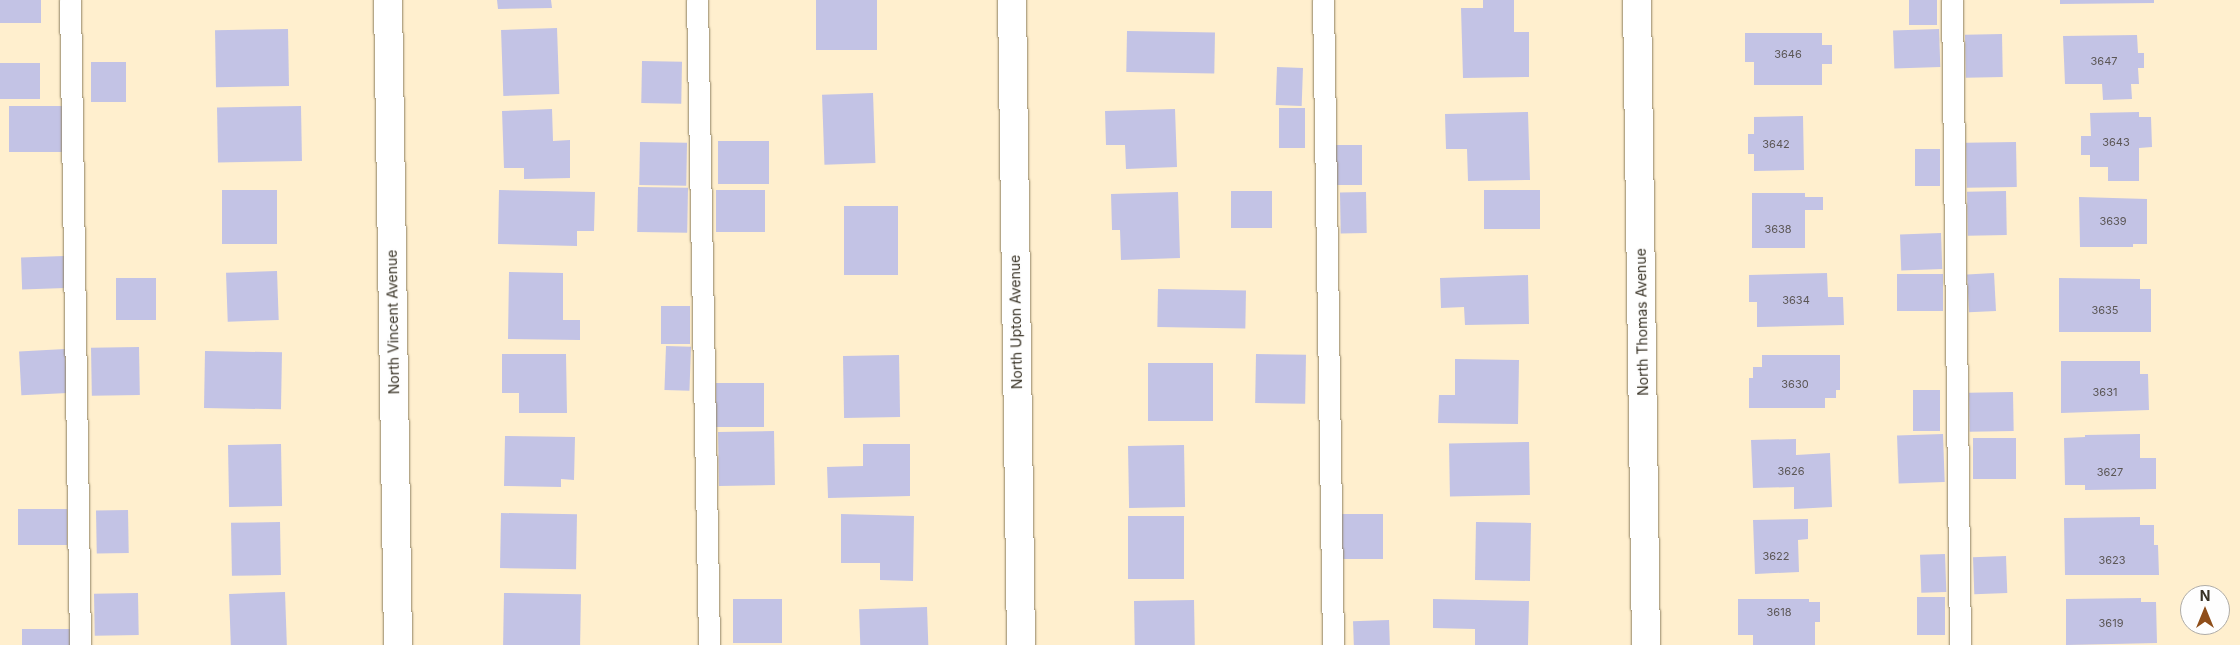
<!DOCTYPE html>
<style>
body{margin:0}
#map{position:relative;width:2240px;height:645px;overflow:hidden;background:#ffefce;font-family:Inter,sans-serif}
div>[style]{position:absolute}
.building>*{inset:0;background:#c3c3e5;transform-origin:0 0}
.roads{filter:drop-shadow(0 0 1px #8e8062) drop-shadow(0 0 1px #8e8062)}
.lane>*{height:21px;margin:-10.5px;padding:0 10.5px;transform-origin:10.5px;border-radius:10.5px;background:#fff}
.street>*{height:28px;margin:-14px;padding:0 14px;transform-origin:14px;border-radius:14px;background:#fff}
span{translate:-50% -50%;white-space:nowrap;text-align:center;line-height:1.15;-webkit-text-stroke:4px #fefefe;paint-order:stroke}
.number-label{font-size:11px;color:#5b5655}
.number-label span{-webkit-text-stroke-width:0}
.street-label{font-size:14px;color:#383225}
.north{position:absolute;left:2180px;top:585px;width:50px;height:50px;box-sizing:border-box;background:#fefefe;border:1px solid #afaca7;border-radius:50%;rotate:0deg;font-size:14px;font-weight:700;line-height:20px;text-align:center;color:#383225}
.north::after{content:'';display:block;margin:auto;width:18px;height:22px;background:#8f4e1a;clip-path:polygon(50% 0,100% 100%,50% 72%,0 100%)}
</style>
<div id="map">
<div class="building">
<div style="left:0;top:0;width:41px;height:23px"></div>
<div style="clip-path:polygon(497px 0,551px 0,552px 8px,498px 9px)"></div>
<div style="left:816px;top:0;width:61px;height:50px"></div>
<div style="clip-path:polygon(1483px 0,1514px 0,1514px 32px,1529px 32px,1529px 77px,1463px 78px,1461px 8px,1483px 8px)"></div>
<div style="left:1909px;top:0;width:28px;height:25px"></div>
<div style="clip-path:polygon(2060px 0,2154px 0,2154px 3px,2060px 4px)"></div>
<div style="left:557px;top:28px;width:66px;height:56px;rotate:88deg"></div>
<div style="left:288px;top:29px;width:57px;height:73px;rotate:89deg"></div>
<div style="left:1939px;top:29px;width:38px;height:46px;rotate:88deg"></div>
<div style="left:1127px;top:31px;width:88px;height:41px;rotate:1deg"></div>
<div style="clip-path:polygon(1745px 33px,1822px 33px,1822px 45px,1832px 45px,1832px 64px,1822px 64px,1822px 85px,1754px 85px,1754px 62px,1745px 62px)"></div>
<div style="left:2002px;top:34px;width:43px;height:37px;rotate:89deg"></div>
<div style="clip-path:polygon(2137px 35px,2138px 53px,2144px 53px,2144px 68px,2138px 68px,2139px 84px,2131px 84px,2132px 99px,2103px 100px,2102px 84px,2065px 84px,2063px 36px)"></div>
<div style="left:642px;top:61px;width:40px;height:42px;rotate:1deg"></div>
<div style="left:126px;top:62px;width:40px;height:35px;rotate:90deg"></div>
<div style="left:0;top:63px;width:40px;height:36px"></div>
<div style="left:1277px;top:67px;width:26px;height:38px;rotate:2deg"></div>
<div style="left:873px;top:93px;width:70px;height:51px;rotate:88deg"></div>
<div style="left:62px;top:106px;width:46px;height:53px;rotate:90deg"></div>
<div style="left:301px;top:106px;width:55px;height:84px;rotate:89deg"></div>
<div style="left:1279px;top:108px;width:26px;height:40px"></div>
<div style="clip-path:polygon(552px 109px,553px 141px,570px 140px,570px 178px,524px 179px,524px 168px,504px 168px,502px 111px)"></div>
<div style="clip-path:polygon(1175px 109px,1177px 167px,1126px 169px,1125px 145px,1106px 145px,1105px 111px)"></div>
<div style="clip-path:polygon(1528px 112px,1530px 180px,1468px 181px,1467px 149px,1446px 149px,1445px 114px)"></div>
<div style="clip-path:polygon(2139px 112px,2139px 117px,2151px 117px,2152px 147px,2139px 148px,2139px 181px,2108px 181px,2108px 167px,2090px 167px,2090px 155px,2081px 155px,2081px 136px,2091px 136px,2090px 113px)"></div>
<div style="clip-path:polygon(1803px 116px,1804px 170px,1754px 171px,1754px 154px,1748px 154px,1748px 134px,1754px 134px,1754px 117px)"></div>
<div style="left:769px;top:141px;width:43px;height:51px;rotate:90deg"></div>
<div style="left:640px;top:142px;width:47px;height:43px;rotate:1deg"></div>
<div style="left:2016px;top:142px;width:45px;height:50px;rotate:89deg"></div>
<div style="left:1336px;top:145px;width:26px;height:40px"></div>
<div style="left:1915px;top:149px;width:25px;height:37px"></div>
<div style="left:638px;top:187px;width:50px;height:45px;rotate:1deg"></div>
<div style="left:222px;top:190px;width:55px;height:54px"></div>
<div style="clip-path:polygon(499px 190px,595px 192px,594px 231px,577px 231px,577px 246px,498px 244px)"></div>
<div style="left:716px;top:190px;width:49px;height:42px"></div>
<div style="left:1540px;top:190px;width:39px;height:56px;rotate:90deg"></div>
<div style="left:1231px;top:191px;width:41px;height:37px"></div>
<div style="left:2006px;top:191px;width:44px;height:39px;rotate:89deg"></div>
<div style="clip-path:polygon(1178px 192px,1180px 258px,1121px 260px,1120px 230px,1112px 230px,1111px 194px)"></div>
<div style="left:1366px;top:192px;width:41px;height:26px;rotate:89deg"></div>
<div style="clip-path:polygon(1752px 193px,1805px 193px,1805px 197px,1823px 197px,1823px 210px,1805px 210px,1805px 248px,1752px 248px)"></div>
<div style="clip-path:polygon(2079px 197px,2147px 199px,2147px 244px,2133px 244px,2133px 247px,2080px 247px)"></div>
<div style="left:844px;top:206px;width:54px;height:69px"></div>
<div style="left:1941px;top:233px;width:36px;height:41px;rotate:88deg"></div>
<div style="left:64px;top:256px;width:32px;height:43px;rotate:88deg"></div>
<div style="left:277px;top:271px;width:49px;height:51px;rotate:88deg"></div>
<div style="clip-path:polygon(509px 272px,563px 273px,563px 320px,580px 320px,580px 340px,508px 339px)"></div>
<div style="clip-path:polygon(1827px 273px,1828px 297px,1843px 297px,1844px 325px,1757px 327px,1757px 302px,1749px 302px,1749px 275px)"></div>
<div style="left:1994px;top:273px;width:38px;height:27px;rotate:87deg"></div>
<div style="left:1943px;top:274px;width:37px;height:46px;rotate:90deg"></div>
<div style="clip-path:polygon(1528px 275px,1529px 324px,1465px 325px,1464px 307px,1441px 308px,1440px 278px)"></div>
<div style="left:116px;top:278px;width:40px;height:42px"></div>
<div style="clip-path:polygon(2059px 278px,2140px 279px,2140px 289px,2151px 289px,2151px 332px,2059px 332px)"></div>
<div style="left:1158px;top:289px;width:88px;height:38px;rotate:1deg"></div>
<div style="left:690px;top:306px;width:38px;height:29px;rotate:90deg"></div>
<div style="left:666px;top:346px;width:25px;height:44px;rotate:2deg"></div>
<div style="left:139px;top:347px;width:48px;height:48px;rotate:89deg"></div>
<div style="left:65px;top:349px;width:44px;height:46px;rotate:87deg"></div>
<div style="left:205px;top:351px;width:77px;height:57px;rotate:1deg"></div>
<div style="clip-path:polygon(502px 354px,566px 354px,567px 413px,519px 413px,519px 393px,502px 393px)"></div>
<div style="left:1256px;top:354px;width:50px;height:49px;rotate:1deg"></div>
<div style="left:899px;top:355px;width:62px;height:56px;rotate:89deg"></div>
<div style="clip-path:polygon(1762px 355px,1840px 355px,1840px 390px,1836px 390px,1836px 398px,1825px 398px,1825px 408px,1749px 408px,1749px 378px,1753px 378px,1753px 367px,1762px 367px)"></div>
<div style="clip-path:polygon(1455px 359px,1519px 360px,1518px 424px,1438px 423px,1439px 395px,1455px 395px)"></div>
<div style="clip-path:polygon(2061px 361px,2140px 361px,2140px 374px,2148px 374px,2149px 410px,2061px 413px)"></div>
<div style="left:1148px;top:363px;width:65px;height:58px"></div>
<div style="left:764px;top:383px;width:44px;height:48px;rotate:90deg"></div>
<div style="left:1913px;top:390px;width:27px;height:41px"></div>
<div style="left:2013px;top:392px;width:39px;height:44px;rotate:89deg"></div>
<div style="left:774px;top:431px;width:54px;height:56px;rotate:89deg"></div>
<div style="left:1943px;top:434px;width:48px;height:46px;rotate:88deg"></div>
<div style="clip-path:polygon(2140px 434px,2140px 458px,2156px 458px,2156px 489px,2085px 490px,2085px 485px,2065px 485px,2064px 438px,2085px 437px,2085px 435px)"></div>
<div style="clip-path:polygon(505px 436px,575px 437px,574px 480px,561px 479px,561px 487px,504px 486px)"></div>
<div style="left:1973px;top:438px;width:43px;height:41px"></div>
<div style="clip-path:polygon(1796px 439px,1796px 455px,1830px 453px,1832px 507px,1794px 509px,1794px 487px,1753px 488px,1751px 440px)"></div>
<div style="left:1529px;top:442px;width:53px;height:80px;rotate:89deg"></div>
<div style="left:281px;top:444px;width:62px;height:53px;rotate:89deg"></div>
<div style="clip-path:polygon(863px 444px,910px 444px,910px 496px,828px 498px,827px 467px,863px 466px)"></div>
<div style="left:1184px;top:445px;width:62px;height:56px;rotate:89deg"></div>
<div style="left:18px;top:509px;width:49px;height:36px"></div>
<div style="left:128px;top:510px;width:43px;height:32px;rotate:89deg"></div>
<div style="left:501px;top:513px;width:76px;height:55px;rotate:1deg"></div>
<div style="clip-path:polygon(841px 514px,914px 516px,913px 581px,880px 580px,880px 563px,841px 563px)"></div>
<div style="left:1341px;top:514px;width:42px;height:45px"></div>
<div style="left:1128px;top:516px;width:56px;height:63px"></div>
<div style="clip-path:polygon(2140px 517px,2140px 525px,2154px 525px,2154px 545px,2158px 545px,2159px 575px,2065px 575px,2064px 518px)"></div>
<div style="clip-path:polygon(1808px 519px,1808px 539px,1798px 540px,1799px 572px,1755px 574px,1753px 520px)"></div>
<div style="left:280px;top:522px;width:53px;height:49px;rotate:89deg"></div>
<div style="left:1476px;top:522px;width:55px;height:58px;rotate:1deg"></div>
<div style="left:1945px;top:554px;width:38px;height:25px;rotate:88deg"></div>
<div style="left:2006px;top:556px;width:37px;height:33px;rotate:88deg"></div>
<div style="left:285px;top:592px;width:53px;height:56px;rotate:88deg"></div>
<div style="left:138px;top:593px;width:42px;height:44px;rotate:89deg"></div>
<div style="left:504px;top:593px;width:77px;height:52px;rotate:1deg"></div>
<div style="left:1917px;top:597px;width:28px;height:38px"></div>
<div style="clip-path:polygon(2141px 598px,2141px 602px,2156px 602px,2157px 643px,2066px 645px,2066px 599px)"></div>
<div style="left:733px;top:599px;width:49px;height:44px"></div>
<div style="clip-path:polygon(1433px 599px,1529px 601px,1528px 645px,1475px 645px,1475px 629px,1433px 628px)"></div>
<div style="clip-path:polygon(1738px 599px,1809px 599px,1809px 602px,1820px 602px,1820px 622px,1815px 622px,1815px 645px,1753px 645px,1753px 635px,1738px 635px)"></div>
<div style="left:1194px;top:600px;width:45px;height:60px;rotate:89deg"></div>
<div style="left:927px;top:607px;width:38px;height:68px;rotate:88deg"></div>
<div style="left:1389px;top:620px;width:25px;height:36px;rotate:88deg"></div>
<div style="left:70px;top:629px;width:16px;height:48px;rotate:90deg"></div>
</div>
<div class="roads">
<div class="lane">
<div style="left:70px;top:0;width:645px;rotate:89.11deg"></div>
<div style="left:697px;top:0;width:645px;rotate:88.93deg"></div>
<div style="left:1323px;top:0;width:645px;rotate:89.11deg"></div>
<div style="left:1952px;top:0;width:645px;rotate:89.29deg"></div>
</div>
<div class="street">
<div style="left:388px;top:0;width:645px;rotate:89.11deg"></div>
<div style="left:1012px;top:0;width:645px;rotate:89.2deg"></div>
<div style="left:1637px;top:0;width:645px;rotate:89.2deg"></div>
</div>
</div>
<div class="number-label">
<span style="left:1788px;top:54px">3646</span>
<span style="left:2104px;top:61px">3647</span>
<span style="left:2116px;top:142px">3643</span>
<span style="left:1776px;top:144px">3642</span>
<span style="left:2113px;top:221px">3639</span>
<span style="left:1778px;top:229px">3638</span>
<span style="left:1796px;top:300px">3634</span>
<span style="left:2105px;top:310px">3635</span>
<span style="left:1795px;top:384px">3630</span>
<span style="left:2105px;top:392px">3631</span>
<span style="left:1791px;top:471px">3626</span>
<span style="left:2110px;top:472px">3627</span>
<span style="left:1776px;top:556px">3622</span>
<span style="left:2112px;top:560px">3623</span>
<span style="left:1779px;top:612px">3618</span>
<span style="left:2111px;top:623px">3619</span>
</div>
<div class="street-label">
<span style="left:393px;top:322px;rotate:-91deg">North Vincent Avenue</span>
<span style="left:1016px;top:322px;rotate:-91deg">North Upton Avenue</span>
<span style="left:1642px;top:322px;rotate:-91deg">North Thomas Avenue</span>
</div>
<div class="north">N</div>
</div>
